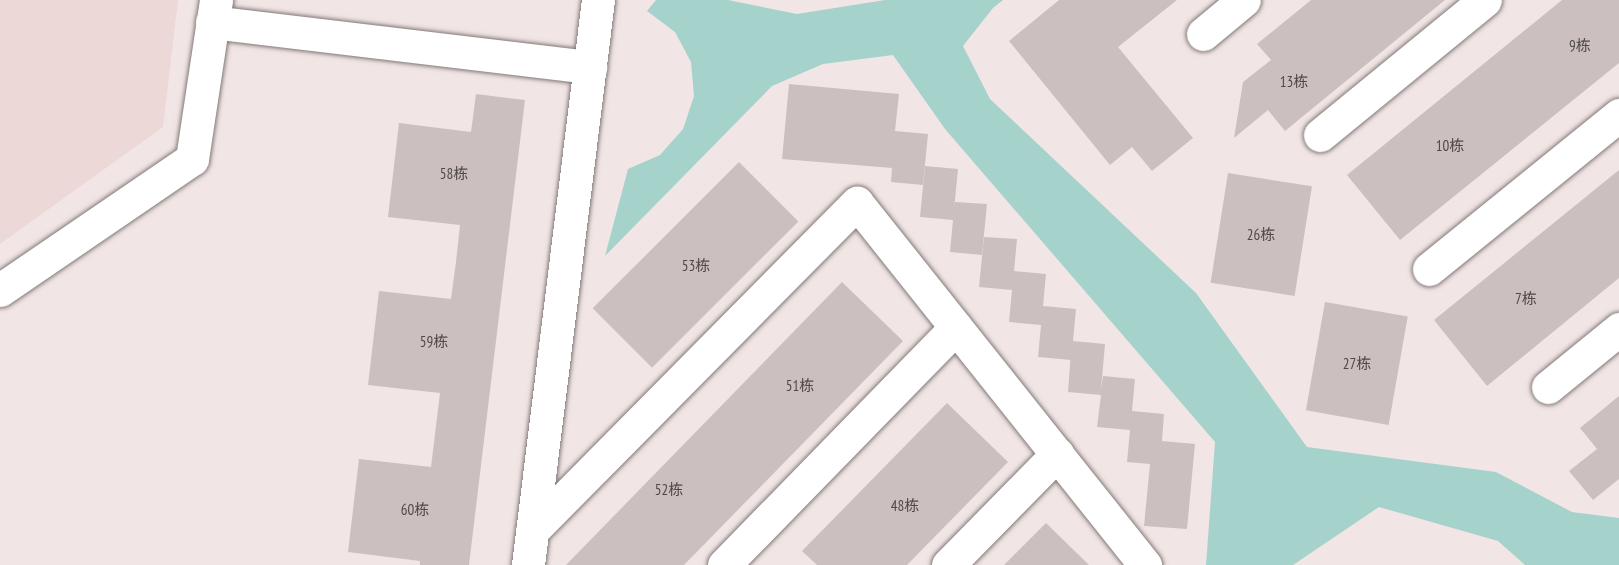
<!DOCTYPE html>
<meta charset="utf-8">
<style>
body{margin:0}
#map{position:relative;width:1619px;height:565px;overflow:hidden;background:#f1e6e5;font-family:"PT Sans Narrow","Noto Sans SC",sans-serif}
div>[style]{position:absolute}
.built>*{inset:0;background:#ecd8d7}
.water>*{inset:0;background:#a6d2cc}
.building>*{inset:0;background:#cbc0bf;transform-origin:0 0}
.roads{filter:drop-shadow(0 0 2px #827978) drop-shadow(0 0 2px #827978)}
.minor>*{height:33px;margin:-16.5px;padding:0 16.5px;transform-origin:16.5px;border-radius:16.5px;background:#fff}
span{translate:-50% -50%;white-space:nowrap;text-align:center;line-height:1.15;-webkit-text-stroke:5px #f1e6e5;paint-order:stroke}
.number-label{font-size:15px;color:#4e4847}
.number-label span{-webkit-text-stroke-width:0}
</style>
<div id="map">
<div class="built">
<div style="clip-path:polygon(0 0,178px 0,163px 127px,0 244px)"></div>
</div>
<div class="water">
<div style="clip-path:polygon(656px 0,728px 0,797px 14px,885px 0,1003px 0,993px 8px,963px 46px,990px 99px,1196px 293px,1307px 447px,1496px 472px,1572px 512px,1619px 518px,1619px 565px,1525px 565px,1498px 541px,1379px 507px,1293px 565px,1206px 565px,1215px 442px,945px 129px,893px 55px,823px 64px,772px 86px,605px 256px,628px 169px,660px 155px,683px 129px,694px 96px,691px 62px,675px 32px,647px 11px)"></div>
</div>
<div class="building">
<div style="clip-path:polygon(1059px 0,1177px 0,1118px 47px,1193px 138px,1152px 171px,1132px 147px,1110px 165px,1009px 41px)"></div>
<div style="clip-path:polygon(1311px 0,1445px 0,1285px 131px,1268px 110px,1234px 138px,1243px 82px,1271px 60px,1257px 44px)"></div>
<div style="clip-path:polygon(1562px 0,1619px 0,1619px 63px,1400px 240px,1347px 175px)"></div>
<div style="clip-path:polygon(789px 84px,899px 94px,895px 131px,928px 134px,923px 185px,891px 182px,892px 168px,782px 159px)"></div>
<div style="clip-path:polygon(476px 94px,525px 100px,469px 565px,420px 565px,420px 561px,348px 552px,359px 459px,431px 467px,440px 393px,368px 385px,379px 291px,451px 299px,456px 262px,460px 225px,388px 217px,399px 123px,471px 132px)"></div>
<div style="left:739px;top:162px;width:84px;height:207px;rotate:45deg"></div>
<div style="clip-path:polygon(925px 166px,958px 169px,954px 210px,955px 202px,987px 204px,982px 255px,950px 252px,953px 220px,920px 217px)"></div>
<div style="clip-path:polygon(1619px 170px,1619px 278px,1487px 386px,1434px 320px)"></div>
<div style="left:1228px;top:173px;width:85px;height:111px;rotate:9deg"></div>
<div style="clip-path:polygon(984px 237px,1017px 239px,1014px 271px,1046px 274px,1043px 306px,1076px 309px,1073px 341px,1105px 344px,1101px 390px,1103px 376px,1135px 379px,1132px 411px,1164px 414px,1162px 441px,1195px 444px,1187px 529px,1144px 526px,1150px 464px,1127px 462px,1130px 430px,1097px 427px,1101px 395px,1068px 392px,1071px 351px,1071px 360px,1038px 357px,1041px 325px,1009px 322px,1012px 290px,979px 287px)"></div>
<div style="clip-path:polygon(842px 282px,903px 341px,684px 565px,566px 565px)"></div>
<div style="left:1325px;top:302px;width:84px;height:110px;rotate:10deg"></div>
<div style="clip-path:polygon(1619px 396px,1619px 479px,1593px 500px,1569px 471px,1597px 449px,1580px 428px)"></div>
<div style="clip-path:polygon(947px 403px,1008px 462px,907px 565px,817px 565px,802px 551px)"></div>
<div style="clip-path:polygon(1046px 523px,1089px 565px,1004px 565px)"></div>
</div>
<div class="roads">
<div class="minor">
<div style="left:212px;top:22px;width:381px;rotate:6.8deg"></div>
<div style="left:1203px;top:34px;width:53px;rotate:-39.7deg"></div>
<div style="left:1320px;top:135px;width:213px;rotate:-39.3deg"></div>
<div style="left:1429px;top:269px;width:245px;rotate:-39deg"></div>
<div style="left:0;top:290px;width:232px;rotate:-34.3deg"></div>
<div style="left:192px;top:159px;width:161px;rotate:-81.4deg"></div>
<div style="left:1548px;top:387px;width:92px;rotate:-39.2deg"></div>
<div style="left:532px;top:531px;width:462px;rotate:-45.3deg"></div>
<div style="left:857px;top:203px;width:463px;rotate:51.5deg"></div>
<div style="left:528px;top:565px;width:569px;rotate:-82.94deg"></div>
<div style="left:724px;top:565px;width:332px;rotate:-45.7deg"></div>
<div style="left:948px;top:565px;width:156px;rotate:-45.5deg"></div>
</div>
</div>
<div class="number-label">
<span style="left:1580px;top:46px">9栋</span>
<span style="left:1294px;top:82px">13栋</span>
<span style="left:1450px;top:146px">10栋</span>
<span style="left:454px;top:174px">58栋</span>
<span style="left:1261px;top:235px">26栋</span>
<span style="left:696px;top:266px">53栋</span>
<span style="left:1526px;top:299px">7栋</span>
<span style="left:434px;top:342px">59栋</span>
<span style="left:1357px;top:364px">27栋</span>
<span style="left:800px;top:386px">51栋</span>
<span style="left:669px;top:490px">52栋</span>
<span style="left:905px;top:506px">48栋</span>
<span style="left:415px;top:510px">60栋</span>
</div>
</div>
